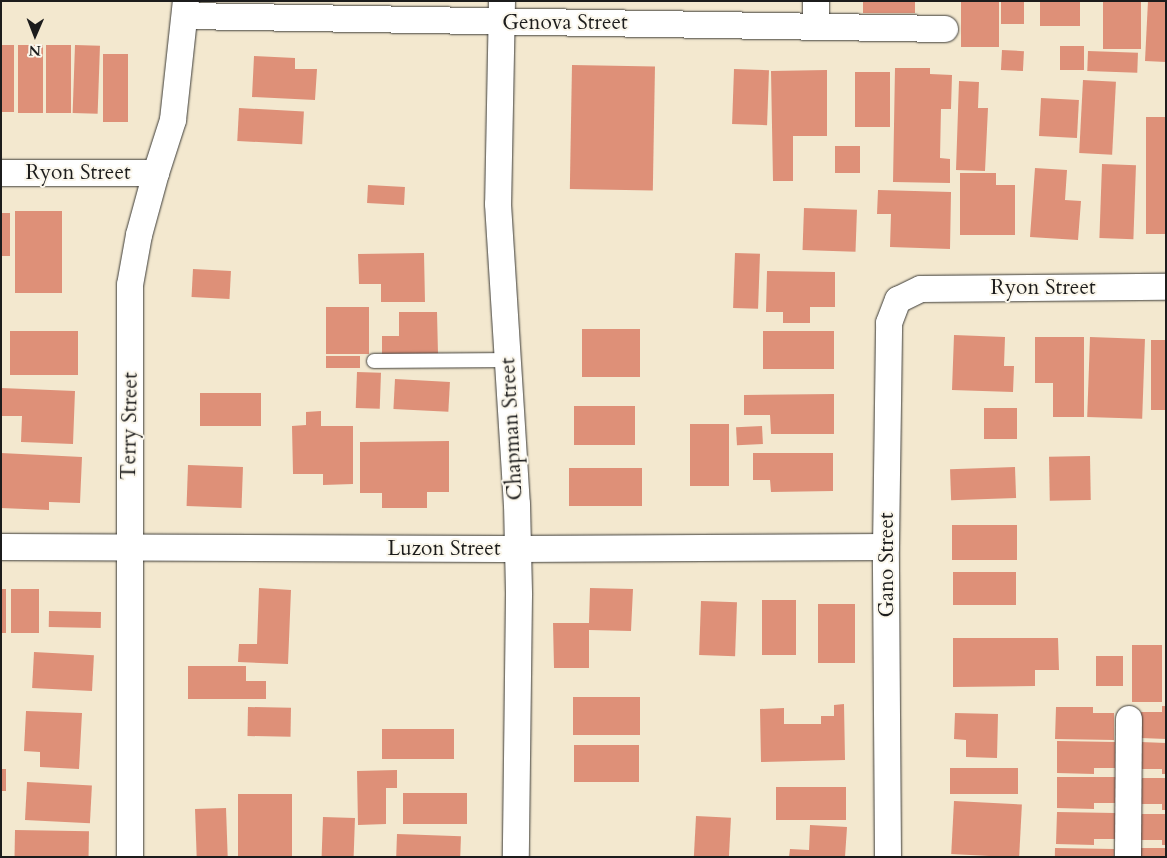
<!DOCTYPE html>
<style>
body{margin:0}
#map{position:relative;width:1167px;height:858px;overflow:hidden;background:#f3e8cf;font-family:Cardo,serif}
div>[style]{position:absolute}
.building>*{inset:0;background:#de9078;transform-origin:0 0}
.roads{filter:drop-shadow(0 0 1px #3c3b37) drop-shadow(0 0 1px #3c3b37)}
.lane>*{height:14px;margin:-7px;padding:0 7px;transform-origin:7px;border-radius:7px;background:#fff}
.street>*{height:26px;margin:-13px;padding:0 13px;transform-origin:13px;border-radius:13px;background:#fff}
span{translate:-50% -50%;white-space:nowrap;text-align:center;line-height:1.15;-webkit-text-stroke:4px #fbf7ec;paint-order:stroke}
.street-label{font-size:21px;color:#1c1c1c}
.frame{position:absolute;inset:0;border:2px solid #1c1c1c;pointer-events:none}
.north{position:absolute;left:10px;top:10px;width:50px;height:50px;-webkit-text-stroke:4px #fbf7ec;paint-order:stroke;rotate:181deg;font-size:14px;font-weight:700;line-height:20px;text-align:center;color:#1c1c1c}
.north::after{content:'';display:block;margin:auto;width:18px;height:22px;background:#1c1c1c;clip-path:polygon(50% 0,100% 100%,50% 72%,0 100%)}
</style>
<div id="map">
<div class="building">
<div style="left:863px;top:1px;width:52px;height:12px"></div>
<div style="left:961px;top:1px;width:38px;height:46px"></div>
<div style="left:1001px;top:1px;width:23px;height:23px"></div>
<div style="left:1040px;top:1px;width:40px;height:25px"></div>
<div style="left:1103px;top:1px;width:38px;height:48px"></div>
<div style="clip-path:polygon(1148px 1px,1166px 1px,1166px 62px,1145px 61px)"></div>
<div style="left:1px;top:45px;width:13px;height:67px"></div>
<div style="left:18px;top:45px;width:25px;height:68px"></div>
<div style="left:46px;top:45px;width:25px;height:68px"></div>
<div style="left:75px;top:45px;width:25px;height:68px;rotate:2deg"></div>
<div style="left:1060px;top:46px;width:24px;height:24px"></div>
<div style="left:1002px;top:50px;width:22px;height:20px;rotate:3deg"></div>
<div style="left:1088px;top:51px;width:50px;height:20px;rotate:2deg"></div>
<div style="left:128px;top:54px;width:68px;height:25px;rotate:90deg"></div>
<div style="clip-path:polygon(254px 56px,295px 58px,295px 69px,317px 69px,315px 100px,252px 97px)"></div>
<div style="left:572px;top:65px;width:83px;height:124px;rotate:1deg"></div>
<div style="clip-path:polygon(895px 68px,930px 68px,930px 74px,952px 75px,951px 109px,941px 109px,940px 158px,950px 159px,950px 183px,893px 182px)"></div>
<div style="left:734px;top:69px;width:35px;height:55px;rotate:2deg"></div>
<div style="clip-path:polygon(827px 70px,827px 136px,793px 136px,793px 181px,773px 181px,771px 71px)"></div>
<div style="left:855px;top:72px;width:35px;height:55px"></div>
<div style="left:1083px;top:80px;width:33px;height:73px;rotate:3deg"></div>
<div style="clip-path:polygon(959px 81px,979px 82px,978px 108px,988px 108px,985px 171px,956px 170px)"></div>
<div style="left:1041px;top:98px;width:38px;height:38px;rotate:3deg"></div>
<div style="left:239px;top:108px;width:65px;height:33px;rotate:3deg"></div>
<div style="left:1146px;top:117px;width:20px;height:117px"></div>
<div style="left:835px;top:146px;width:25px;height:27px"></div>
<div style="left:1102px;top:164px;width:34px;height:74px;rotate:2deg"></div>
<div style="clip-path:polygon(1035px 168px,1067px 170px,1065px 200px,1081px 201px,1078px 240px,1030px 237px)"></div>
<div style="clip-path:polygon(960px 173px,996px 173px,996px 185px,1015px 185px,1015px 235px,960px 235px)"></div>
<div style="left:368px;top:185px;width:37px;height:18px;rotate:3deg"></div>
<div style="clip-path:polygon(878px 190px,951px 192px,950px 249px,890px 247px,891px 214px,877px 214px)"></div>
<div style="left:804px;top:208px;width:53px;height:42px;rotate:2deg"></div>
<div style="left:15px;top:211px;width:47px;height:82px"></div>
<div style="left:1px;top:213px;width:9px;height:43px"></div>
<div style="clip-path:polygon(424px 253px,425px 302px,381px 302px,381px 284px,359px 284px,358px 254px)"></div>
<div style="left:735px;top:253px;width:25px;height:55px;rotate:2deg"></div>
<div style="left:193px;top:269px;width:38px;height:28px;rotate:3deg"></div>
<div style="clip-path:polygon(767px 271px,835px 272px,835px 307px,810px 307px,810px 323px,783px 323px,783px 312px,766px 312px)"></div>
<div style="left:326px;top:307px;width:43px;height:47px"></div>
<div style="clip-path:polygon(399px 312px,437px 312px,438px 354px,382px 355px,382px 336px,399px 336px)"></div>
<div style="left:582px;top:329px;width:58px;height:48px"></div>
<div style="left:10px;top:331px;width:68px;height:44px"></div>
<div style="left:763px;top:331px;width:71px;height:38px"></div>
<div style="clip-path:polygon(954px 335px,1005px 337px,1004px 366px,1014px 366px,1013px 392px,952px 390px)"></div>
<div style="clip-path:polygon(1035px 337px,1084px 337px,1084px 417px,1053px 417px,1053px 383px,1035px 383px)"></div>
<div style="left:1090px;top:337px;width:55px;height:80px;rotate:2deg"></div>
<div style="left:1151px;top:340px;width:15px;height:70px"></div>
<div style="left:326px;top:356px;width:34px;height:12px"></div>
<div style="left:357px;top:372px;width:24px;height:36px;rotate:2deg"></div>
<div style="left:395px;top:379px;width:55px;height:30px;rotate:3deg"></div>
<div style="clip-path:polygon(1px 388px,75px 391px,73px 444px,21px 442px,22px 416px,1px 416px)"></div>
<div style="left:200px;top:393px;width:61px;height:33px"></div>
<div style="clip-path:polygon(834px 394px,834px 434px,771px 434px,770px 415px,744px 415px,744px 395px)"></div>
<div style="left:574px;top:406px;width:61px;height:39px"></div>
<div style="left:984px;top:408px;width:33px;height:31px"></div>
<div style="clip-path:polygon(321px 411px,321px 426px,353px 426px,353px 484px,323px 485px,323px 474px,293px 474px,292px 426px,306px 425px,306px 412px)"></div>
<div style="left:729px;top:424px;width:62px;height:39px;rotate:90deg"></div>
<div style="left:762px;top:426px;width:18px;height:26px;rotate:87deg"></div>
<div style="clip-path:polygon(449px 441px,449px 492px,427px 492px,427px 508px,382px 508px,382px 493px,360px 493px,360px 442px)"></div>
<div style="clip-path:polygon(1px 453px,82px 457px,80px 503px,49px 502px,49px 510px,1px 508px)"></div>
<div style="clip-path:polygon(753px 453px,833px 453px,833px 491px,771px 492px,770px 480px,753px 480px)"></div>
<div style="left:1090px;top:456px;width:44px;height:41px;rotate:89deg"></div>
<div style="left:188px;top:465px;width:55px;height:41px;rotate:2deg"></div>
<div style="left:1015px;top:467px;width:31px;height:65px;rotate:88deg"></div>
<div style="left:642px;top:468px;width:38px;height:73px;rotate:90deg"></div>
<div style="left:952px;top:525px;width:65px;height:35px"></div>
<div style="left:953px;top:572px;width:63px;height:33px"></div>
<div style="clip-path:polygon(259px 588px,291px 590px,288px 664px,238px 662px,239px 644px,257px 644px)"></div>
<div style="clip-path:polygon(590px 588px,633px 589px,631px 631px,589px 630px,589px 668px,554px 668px,553px 623px,589px 623px)"></div>
<div style="left:1px;top:589px;width:5px;height:44px"></div>
<div style="left:11px;top:589px;width:28px;height:44px"></div>
<div style="left:762px;top:600px;width:34px;height:55px"></div>
<div style="left:701px;top:601px;width:36px;height:54px;rotate:2deg"></div>
<div style="left:818px;top:604px;width:37px;height:59px"></div>
<div style="left:49px;top:611px;width:52px;height:16px;rotate:1deg"></div>
<div style="clip-path:polygon(953px 638px,1058px 638px,1059px 670px,1035px 670px,1035px 686px,953px 687px)"></div>
<div style="left:1132px;top:645px;width:30px;height:57px"></div>
<div style="left:34px;top:652px;width:60px;height:36px;rotate:3deg"></div>
<div style="left:1096px;top:656px;width:27px;height:30px"></div>
<div style="clip-path:polygon(188px 666px,246px 666px,246px 681px,266px 681px,266px 699px,188px 699px)"></div>
<div style="left:573px;top:697px;width:67px;height:38px"></div>
<div style="clip-path:polygon(844px 704px,845px 760px,761px 762px,760px 709px,784px 708px,784px 724px,821px 724px,821px 716px,834px 716px,834px 705px)"></div>
<div style="clip-path:polygon(1162px 706px,1166px 706px,1166px 739px,1141px 738px,1141px 712px,1162px 712px)"></div>
<div style="left:248px;top:707px;width:43px;height:29px;rotate:1deg"></div>
<div style="clip-path:polygon(1056px 707px,1093px 707px,1093px 713px,1114px 713px,1114px 740px,1055px 739px)"></div>
<div style="clip-path:polygon(26px 711px,82px 713px,79px 769px,40px 767px,40px 752px,24px 751px)"></div>
<div style="clip-path:polygon(955px 713px,998px 714px,997px 758px,966px 757px,966px 740px,954px 739px)"></div>
<div style="left:454px;top:729px;width:30px;height:72px;rotate:90deg"></div>
<div style="clip-path:polygon(1057px 741px,1115px 742px,1115px 768px,1094px 768px,1094px 774px,1057px 773px)"></div>
<div style="clip-path:polygon(1141px 742px,1166px 743px,1166px 774px,1162px 774px,1162px 769px,1141px 769px)"></div>
<div style="left:574px;top:745px;width:65px;height:37px"></div>
<div style="left:950px;top:768px;width:68px;height:26px"></div>
<div style="left:1px;top:769px;width:5px;height:22px"></div>
<div style="clip-path:polygon(397px 770px,397px 788px,386px 788px,386px 824px,358px 825px,357px 771px)"></div>
<div style="clip-path:polygon(1057px 777px,1116px 777px,1115px 803px,1094px 803px,1094px 809px,1057px 808px)"></div>
<div style="clip-path:polygon(1141px 778px,1166px 778px,1166px 810px,1162px 810px,1162px 804px,1141px 804px)"></div>
<div style="left:27px;top:782px;width:65px;height:38px;rotate:3deg"></div>
<div style="left:776px;top:787px;width:70px;height:33px"></div>
<div style="left:467px;top:793px;width:31px;height:64px;rotate:90deg"></div>
<div style="left:292px;top:794px;width:63px;height:54px;rotate:90deg"></div>
<div style="left:954px;top:801px;width:68px;height:53px;rotate:3deg"></div>
<div style="left:226px;top:808px;width:49px;height:31px;rotate:88deg"></div>
<div style="clip-path:polygon(1057px 812px,1115px 813px,1115px 839px,1094px 839px,1094px 845px,1056px 844px)"></div>
<div style="clip-path:polygon(1141px 814px,1166px 814px,1166px 845px,1162px 845px,1162px 840px,1141px 840px)"></div>
<div style="left:696px;top:816px;width:35px;height:41px;rotate:3deg"></div>
<div style="left:323px;top:817px;width:32px;height:40px;rotate:2deg"></div>
<div style="clip-path:polygon(810px 825px,847px 827px,845px 857px,789px 857px,790px 849px,809px 850px)"></div>
<div style="left:15px;top:830px;width:74px;height:27px;rotate:1deg"></div>
<div style="left:397px;top:834px;width:64px;height:23px;rotate:2deg"></div>
<div style="left:1055px;top:848px;width:59px;height:9px;rotate:1deg"></div>
<div style="left:1141px;top:848px;width:25px;height:9px"></div>
</div>
<div class="roads">
<div class="lane">
<div style="left:374px;top:361px;width:134px;rotate:-0.4deg"></div>
</div>
<div class="street">
<div style="left:502px;top:1px;width:203px;rotate:91.1deg"></div>
<div style="left:498px;top:204px;width:301px;rotate:86.4deg"></div>
<div style="left:517px;top:504px;width:91px;rotate:88.7deg"></div>
<div style="left:519px;top:595px;width:262px;rotate:90.7deg"></div>
<div style="left:816px;top:1px;width:26px;rotate:90deg"></div>
<div style="left:186px;top:16px;width:759px;rotate:0.98deg"></div>
<div style="left:1px;top:173px;width:155px"></div>
<div style="left:1px;top:547px;width:517px;rotate:0.22deg"></div>
<div style="left:518px;top:549px;width:368px;rotate:-0.3deg"></div>
<div style="left:130px;top:857px;width:572px;rotate:-90deg"></div>
<div style="left:130px;top:285px;width:51px;rotate:-79.8deg"></div>
<div style="left:139px;top:235px;width:64px;rotate:-74.7deg"></div>
<div style="left:156px;top:173px;width:56px;rotate:-72.2deg"></div>
<div style="left:173px;top:120px;width:120px;rotate:-83.8deg"></div>
<div style="left:888px;top:857px;width:310px;rotate:-90.4deg"></div>
<div style="left:886px;top:547px;width:224px;rotate:-89.2deg"></div>
<div style="left:889px;top:323px;width:25px;rotate:-69deg"></div>
<div style="left:898px;top:300px;width:25px;rotate:-26deg"></div>
<div style="left:921px;top:289px;width:245px;rotate:-0.5deg"></div>
<div style="left:1128px;top:857px;width:138px;rotate:-89.6deg"></div>
</div>
</div>
<div class="street-label">
<span style="left:565px;top:23px">Genova Street</span>
<span style="left:78px;top:173px">Ryon Street</span>
<span style="left:1043px;top:288px">Ryon Street</span>
<span style="left:130px;top:426px;rotate:-89deg">Terry Street</span>
<span style="left:512px;top:429px;rotate:-93deg">Chapman Street</span>
<span style="left:444px;top:549px">Luzon Street</span>
<span style="left:887px;top:565px;rotate:-90deg">Gano Street</span>
</div>
<div class="frame"></div>
<div class="north">N</div>
</div>
